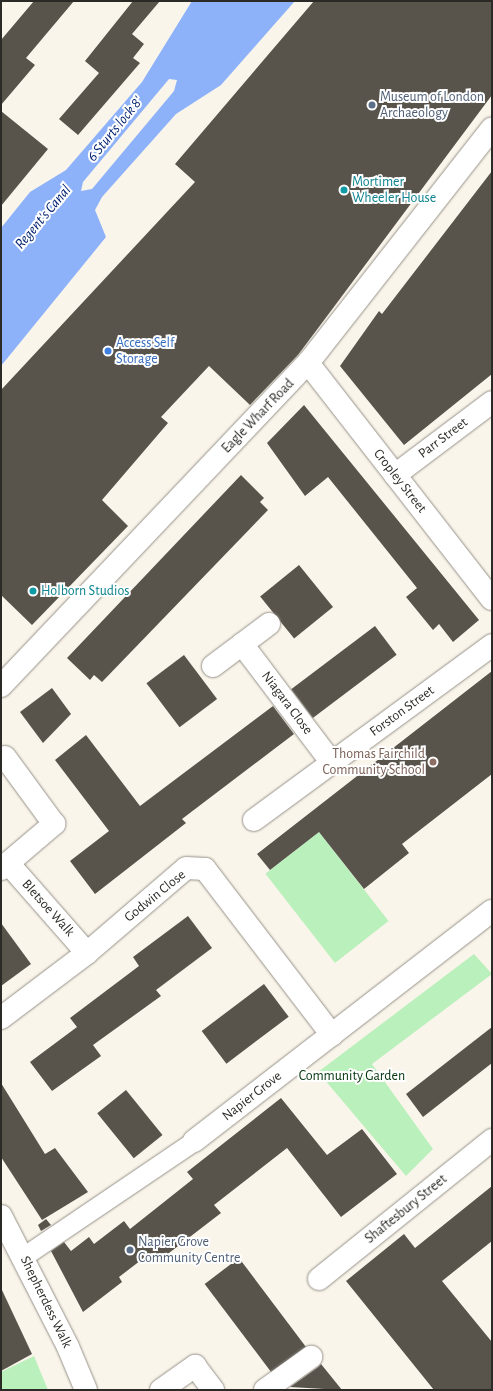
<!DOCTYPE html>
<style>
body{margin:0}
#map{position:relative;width:493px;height:1391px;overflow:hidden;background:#faf5eb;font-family:"Alegreya Sans",sans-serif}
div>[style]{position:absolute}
.green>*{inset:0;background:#baf0bb;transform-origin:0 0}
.water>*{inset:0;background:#8db2fa}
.building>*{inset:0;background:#58544c;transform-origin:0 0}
.roads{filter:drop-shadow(0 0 1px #969289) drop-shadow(0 0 1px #969289)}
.pedestrian>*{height:19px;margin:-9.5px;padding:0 9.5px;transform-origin:9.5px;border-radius:9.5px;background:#fff}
.minor>*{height:22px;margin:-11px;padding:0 11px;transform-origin:11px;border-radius:11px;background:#fff}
.secondary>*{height:22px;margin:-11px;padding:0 11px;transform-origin:11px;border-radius:11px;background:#fff}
.dots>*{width:11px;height:11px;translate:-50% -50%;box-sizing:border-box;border:2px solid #fff;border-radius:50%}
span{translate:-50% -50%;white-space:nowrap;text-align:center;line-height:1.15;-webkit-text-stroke:4px #fff;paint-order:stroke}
.service-label{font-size:14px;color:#4e5e75}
.left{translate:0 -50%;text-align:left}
.culture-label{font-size:14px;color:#0d838f}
.shop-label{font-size:14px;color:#366cbe}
.street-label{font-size:14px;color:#2b2a26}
.education-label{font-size:14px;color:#785e54}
.right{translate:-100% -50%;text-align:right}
.park-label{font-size:14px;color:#02340b}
.water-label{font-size:15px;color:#012170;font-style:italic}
.frame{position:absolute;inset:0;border:2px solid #2b2a26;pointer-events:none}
</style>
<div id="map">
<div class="green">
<div style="left:319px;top:832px;width:113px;height:68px;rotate:52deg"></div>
<div style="clip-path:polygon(474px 954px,492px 974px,372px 1064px,433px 1149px,406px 1176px,318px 1072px)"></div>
<div style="clip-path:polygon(34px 1356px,48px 1390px,1px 1390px,1px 1372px)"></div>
</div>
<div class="water">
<div style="clip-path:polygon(evenodd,192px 1px,295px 1px,221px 85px,176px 114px,102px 197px,95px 210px,106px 237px,1px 366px,1px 228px,30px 192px,66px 170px,142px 82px,192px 1px,169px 79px,177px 80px,174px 91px,92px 189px,81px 191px,83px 182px,169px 79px)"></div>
</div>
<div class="building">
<div style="clip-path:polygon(34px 1px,74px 1px,26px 58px,35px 65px,1px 105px,1px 40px)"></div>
<div style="clip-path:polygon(133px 1px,160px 1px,132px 34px,144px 44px,133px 58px,140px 63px,78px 135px,59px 119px,99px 73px,85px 61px)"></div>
<div style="clip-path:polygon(314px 1px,492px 1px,492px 95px,298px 355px,250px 405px,209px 366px,161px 417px,168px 423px,102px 500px,128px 526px,32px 625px,1px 595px,1px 390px,195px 182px,175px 164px)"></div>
<div style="clip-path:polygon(1px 111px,48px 149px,1px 206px)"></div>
<div style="clip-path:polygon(492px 171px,492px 374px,404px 445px,340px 366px,379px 311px,382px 314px)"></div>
<div style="clip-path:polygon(304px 405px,479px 620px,453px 642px,439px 624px,433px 630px,406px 597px,417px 588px,328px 477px,305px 496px,267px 443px)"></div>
<div style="clip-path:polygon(241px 475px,264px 498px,260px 502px,268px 510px,102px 682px,94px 675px,90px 680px,67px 658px)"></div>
<div style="left:299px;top:565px;width:54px;height:50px;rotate:51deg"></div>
<div style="left:375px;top:626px;width:36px;height:105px;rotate:53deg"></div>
<div style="left:184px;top:655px;width:55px;height:47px;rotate:53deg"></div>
<div style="clip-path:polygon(492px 671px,492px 774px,402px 844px,409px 853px,364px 889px,319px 832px,270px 870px,257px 854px)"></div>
<div style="clip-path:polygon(52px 688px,71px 714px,43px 743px,20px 712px)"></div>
<div style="clip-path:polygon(273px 706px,294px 734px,182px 819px,186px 823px,95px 894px,70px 861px,109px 831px,55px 760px,86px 735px,140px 806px)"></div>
<div style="clip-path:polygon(188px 916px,212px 948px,156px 990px,161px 996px,93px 1045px,101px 1056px,52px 1091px,30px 1062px,77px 1027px,70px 1018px,139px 966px,133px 957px)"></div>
<div style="clip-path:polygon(1px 923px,31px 964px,1px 986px)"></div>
<div style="left:264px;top:984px;width:41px;height:78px;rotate:53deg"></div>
<div style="clip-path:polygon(492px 1027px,492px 1063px,423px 1117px,406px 1094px)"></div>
<div style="clip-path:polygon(1px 1083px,45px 1154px,55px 1148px,88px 1192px,42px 1220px,1px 1157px)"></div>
<div style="left:126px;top:1090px;width:58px;height:37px;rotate:51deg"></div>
<div style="clip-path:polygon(281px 1098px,327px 1155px,362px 1129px,397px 1174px,341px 1217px,287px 1148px,214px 1205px,221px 1213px,156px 1263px,149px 1254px,119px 1277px,122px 1282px,83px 1312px,51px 1251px,64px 1242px,71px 1251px,89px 1237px,94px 1244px,124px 1221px,130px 1229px,193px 1179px,187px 1172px)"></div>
<div style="clip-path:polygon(492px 1186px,492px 1241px,442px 1281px,492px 1342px,492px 1390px,434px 1390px,346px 1281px,404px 1234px,415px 1248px)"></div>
<div style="clip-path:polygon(46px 1219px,51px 1225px,41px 1231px,38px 1225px)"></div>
<div style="left:239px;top:1258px;width:111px;height:43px;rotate:53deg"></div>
<div style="clip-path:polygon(1px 1288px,32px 1354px,1px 1371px)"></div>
<div style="clip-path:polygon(321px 1364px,342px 1390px,290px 1387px,318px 1367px)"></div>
</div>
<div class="roads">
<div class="pedestrian">
<div style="left:24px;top:1256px;width:205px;rotate:-34.1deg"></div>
</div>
<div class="minor">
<div style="left:308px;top:363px;width:299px;rotate:52.1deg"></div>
<div style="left:395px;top:475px;width:121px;rotate:-37deg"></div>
<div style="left:242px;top:644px;width:149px;rotate:52.9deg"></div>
<div style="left:213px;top:666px;width:70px;rotate:-36.9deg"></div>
<div style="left:254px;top:820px;width:295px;rotate:-36.3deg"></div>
<div style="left:8px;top:863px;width:120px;rotate:48.7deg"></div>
<div style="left:1px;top:869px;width:70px;rotate:-40.3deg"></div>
<div style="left:54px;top:824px;width:83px;rotate:-126.2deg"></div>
<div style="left:1px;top:1018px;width:108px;rotate:-37.1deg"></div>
<div style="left:87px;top:953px;width:130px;rotate:-40.6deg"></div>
<div style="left:186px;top:868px;width:19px;rotate:3deg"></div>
<div style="left:205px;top:869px;width:209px;rotate:52.6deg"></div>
<div style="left:194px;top:1141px;width:376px;rotate:-37.7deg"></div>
<div style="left:319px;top:1279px;width:222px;rotate:-38.8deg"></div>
<div style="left:161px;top:1390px;width:42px;rotate:-35.2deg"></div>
<div style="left:195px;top:1366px;width:30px;rotate:53deg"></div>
<div style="left:265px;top:1390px;width:57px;rotate:-35.7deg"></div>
</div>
<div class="secondary">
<div style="left:1px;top:686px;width:446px;rotate:-46.5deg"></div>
<div style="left:308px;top:363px;width:298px;rotate:-51.9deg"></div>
<div style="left:1px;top:1216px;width:147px;rotate:62.9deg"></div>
<div style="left:68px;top:1347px;width:47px;rotate:67.3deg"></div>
</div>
</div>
<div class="dots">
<div style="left:372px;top:105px;background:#5c6f8a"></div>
<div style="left:344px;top:190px;background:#0f9aa8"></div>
<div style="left:108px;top:351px;background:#3f7fe0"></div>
<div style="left:33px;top:591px;background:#0f9aa8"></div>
<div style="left:433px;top:762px;background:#8d6e63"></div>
<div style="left:130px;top:1250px;background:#5c6f8a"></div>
</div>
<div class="service-label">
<span class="left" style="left:380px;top:105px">Museum of London<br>Archaeology</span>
<span class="left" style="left:138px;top:1250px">Napier Grove<br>Community Centre</span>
</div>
<div class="culture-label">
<span class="left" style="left:352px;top:190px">Mortimer<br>Wheeler House</span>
<span class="left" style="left:41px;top:591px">Holborn Studios</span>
</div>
<div class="shop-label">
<span class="left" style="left:116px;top:351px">Access Self<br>Storage</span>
</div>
<div class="street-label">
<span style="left:258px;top:416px;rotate:-46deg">Eagle Wharf Road</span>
<span style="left:443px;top:438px;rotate:-37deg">Parr Street</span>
<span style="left:400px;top:481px;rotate:52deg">Cropley Street</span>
<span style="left:287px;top:703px;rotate:53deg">Niagara Close</span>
<span style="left:402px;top:711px;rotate:-36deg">Forston Street</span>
<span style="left:155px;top:896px;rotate:-39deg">Godwin Close</span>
<span style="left:48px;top:908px;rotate:48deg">Bletsoe Walk</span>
<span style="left:252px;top:1096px;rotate:-38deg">Napier Grove</span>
<span style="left:406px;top:1209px;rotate:-39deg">Shaftesbury Street</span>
<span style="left:46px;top:1302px;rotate:64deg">Shepherdess Walk</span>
</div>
<div class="education-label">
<span class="right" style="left:425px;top:762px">Thomas Fairchild<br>Community School</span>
</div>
<div class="park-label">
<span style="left:352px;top:1076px">Community Garden</span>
</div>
<div class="water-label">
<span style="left:115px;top:129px;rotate:-51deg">6 Sturts lock 8'</span>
<span style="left:43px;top:217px;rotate:-50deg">Regent's Canal</span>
</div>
<div class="frame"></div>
</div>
